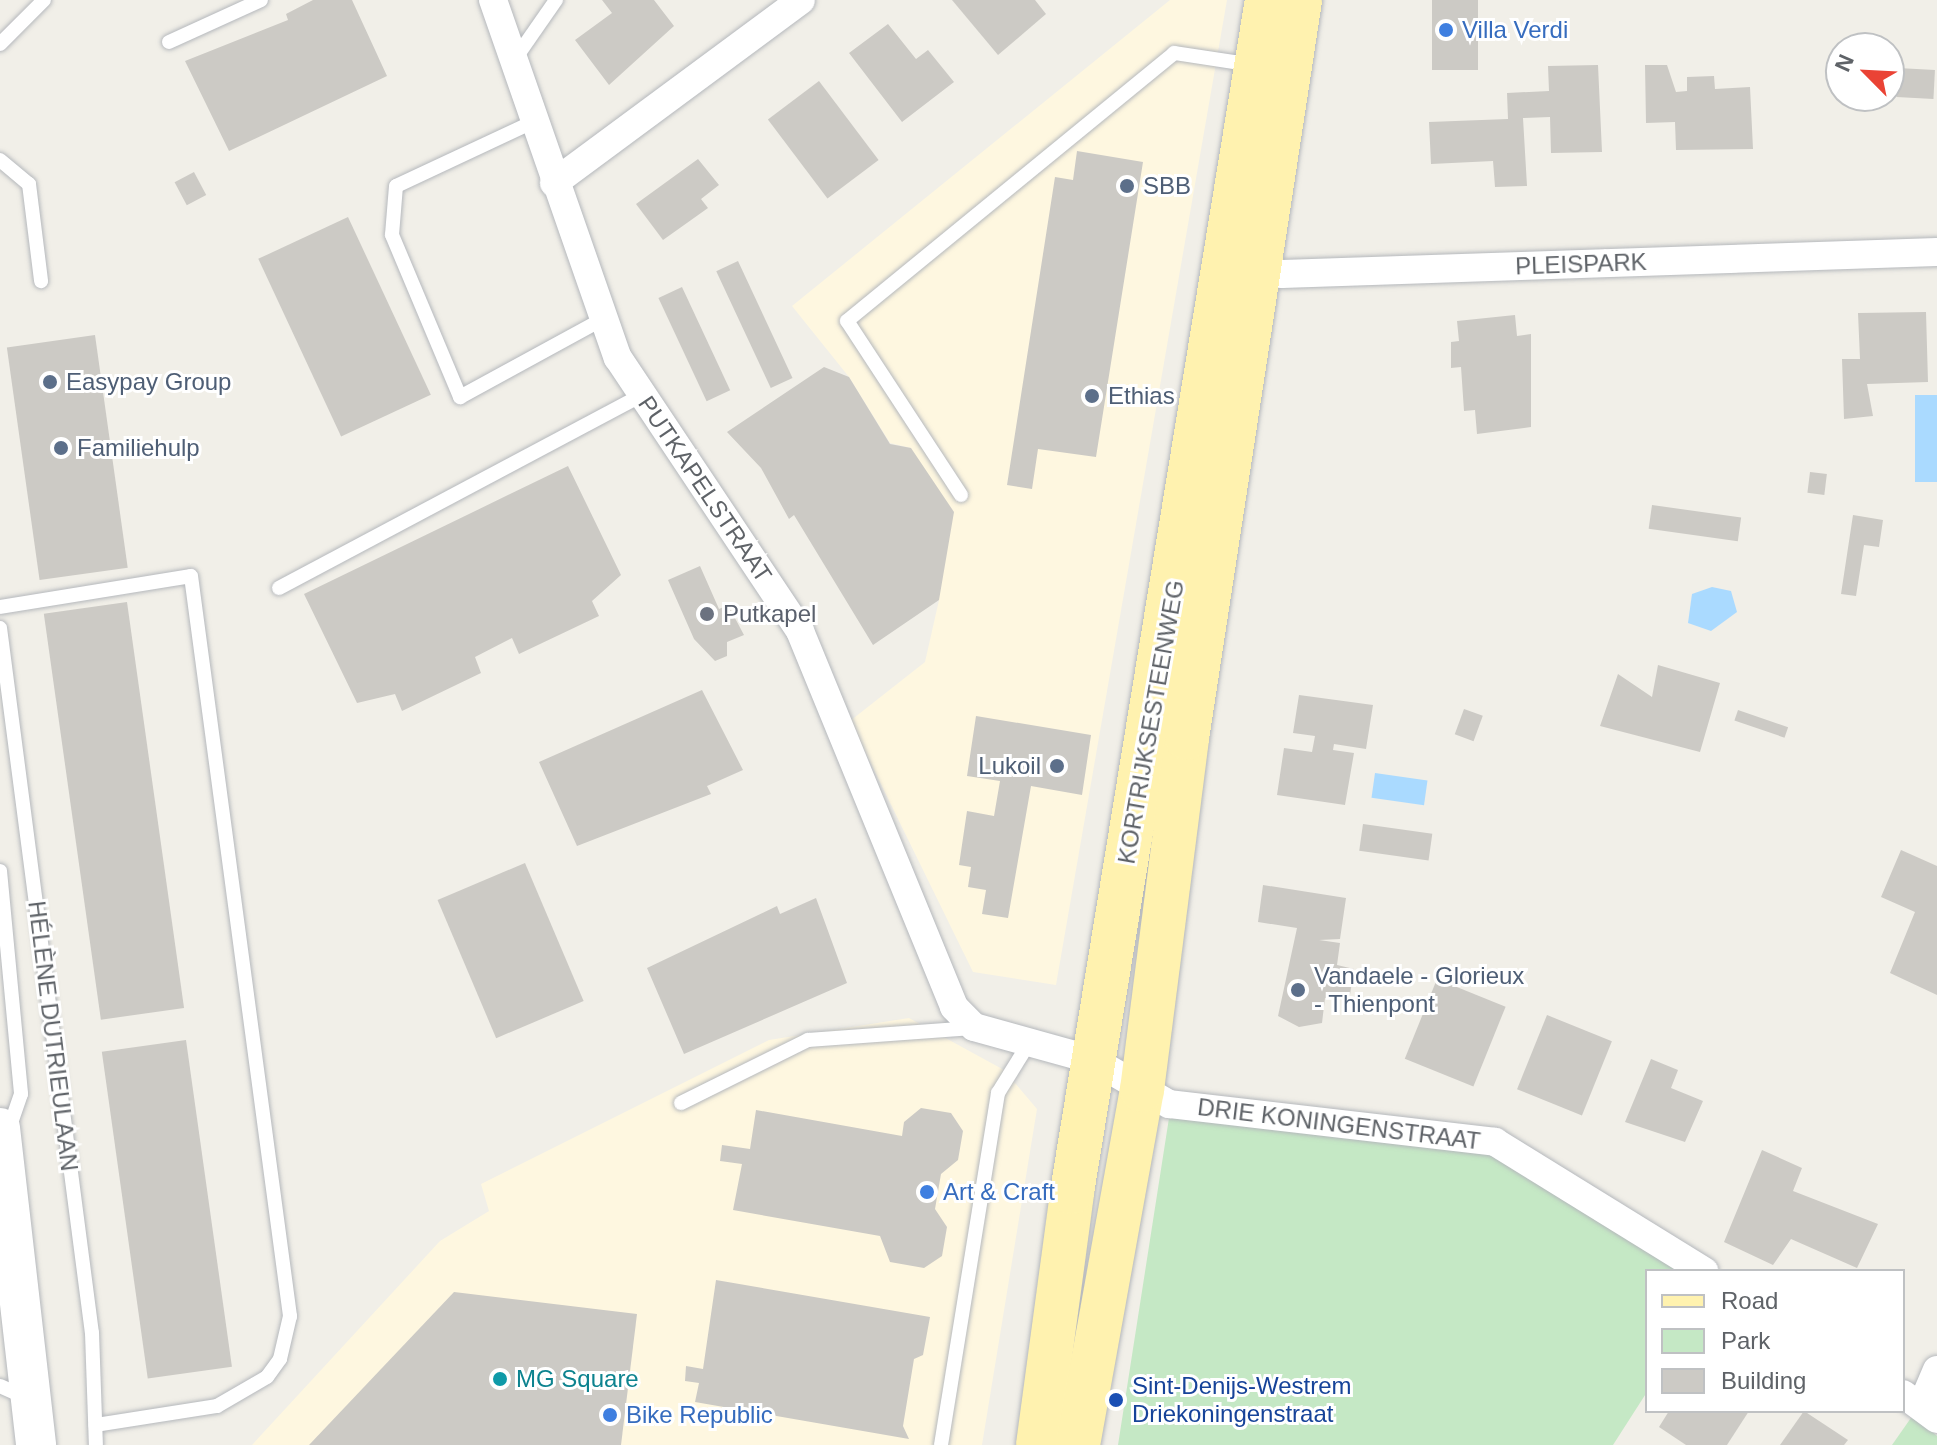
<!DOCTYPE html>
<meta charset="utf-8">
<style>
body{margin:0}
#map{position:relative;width:1937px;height:1445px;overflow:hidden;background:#f1efe8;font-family:Helvetica,sans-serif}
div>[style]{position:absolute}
.commercial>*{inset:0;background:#fef7e0}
.green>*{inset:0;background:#c5e8c5}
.water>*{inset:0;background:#aadaff;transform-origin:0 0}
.building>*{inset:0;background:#cccac5;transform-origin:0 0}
.roads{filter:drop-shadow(0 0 2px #b5b8bc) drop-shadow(0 0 2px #b5b8bc)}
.lane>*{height:14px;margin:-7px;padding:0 7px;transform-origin:7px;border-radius:7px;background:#fff}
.street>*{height:28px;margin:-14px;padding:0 14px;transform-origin:14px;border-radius:14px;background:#fff}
.secondary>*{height:40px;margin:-20px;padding:0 20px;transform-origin:20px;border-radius:20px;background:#fff}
.primary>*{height:44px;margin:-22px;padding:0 22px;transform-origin:22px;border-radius:22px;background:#fff2af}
.dots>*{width:22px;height:22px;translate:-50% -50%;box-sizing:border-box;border:4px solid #fff;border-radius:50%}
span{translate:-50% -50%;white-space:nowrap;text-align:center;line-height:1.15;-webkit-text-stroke:6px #fff;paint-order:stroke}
.shop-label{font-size:24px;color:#366cbe}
.left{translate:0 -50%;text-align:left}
.service-label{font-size:24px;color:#4e5e75}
.right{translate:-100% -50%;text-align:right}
.street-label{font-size:24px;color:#5f6368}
.worship-label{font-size:24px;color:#5b616d}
.culture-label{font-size:24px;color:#0d838f}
.transit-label{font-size:24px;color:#164399}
.legend{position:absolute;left:1645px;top:1269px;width:260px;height:144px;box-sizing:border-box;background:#fff;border:2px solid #bfc1c3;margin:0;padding:10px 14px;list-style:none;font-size:24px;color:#5f6368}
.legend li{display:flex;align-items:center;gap:16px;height:40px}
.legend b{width:40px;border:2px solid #bfc1c3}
.north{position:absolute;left:1825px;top:32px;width:80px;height:80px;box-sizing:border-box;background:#fff;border:2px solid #bfc1c3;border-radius:50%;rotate:294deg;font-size:22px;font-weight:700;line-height:32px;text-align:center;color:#5f6368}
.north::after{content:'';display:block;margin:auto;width:28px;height:36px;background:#ea4335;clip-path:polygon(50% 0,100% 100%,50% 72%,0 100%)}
</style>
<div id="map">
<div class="commercial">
<div style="clip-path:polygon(1170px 0,1227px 0,1056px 985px,973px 972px,850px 721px,925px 662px,939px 600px,911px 448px,890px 443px,849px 377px,792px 306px)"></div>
<div style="clip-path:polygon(909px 1018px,1004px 1070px,1037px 1109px,982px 1445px,252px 1445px,440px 1241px,489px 1211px,481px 1184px,769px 1040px)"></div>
</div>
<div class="green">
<div style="clip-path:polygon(1169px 1118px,1486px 1149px,1679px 1271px,1647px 1271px,1647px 1392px,1613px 1445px,1118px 1445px)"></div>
<div style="clip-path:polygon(1913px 1415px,1937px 1436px,1937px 1445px,1892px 1445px)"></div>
</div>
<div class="water">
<div style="left:1915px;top:395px;width:22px;height:87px"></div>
<div style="clip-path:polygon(1712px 587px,1731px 591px,1737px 612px,1711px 631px,1688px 623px,1692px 594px)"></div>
<div style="left:1375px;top:773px;width:53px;height:25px;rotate:8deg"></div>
</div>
<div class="building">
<div style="clip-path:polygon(313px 0,352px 0,387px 76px,229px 151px,185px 61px,288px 20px,286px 14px)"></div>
<div style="clip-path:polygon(602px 0,654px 0,674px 26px,609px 85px,575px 40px,612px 13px)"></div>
<div style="clip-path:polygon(952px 0,1035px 0,1046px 14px,998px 55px)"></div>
<div style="left:1432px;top:0;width:46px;height:70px"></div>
<div style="clip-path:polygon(888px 24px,916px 59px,928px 50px,954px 82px,902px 122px,849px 53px)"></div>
<div style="clip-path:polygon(1598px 65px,1602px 152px,1551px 153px,1550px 117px,1523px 118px,1527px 186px,1495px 187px,1493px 161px,1431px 164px,1429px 122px,1508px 119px,1507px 93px,1549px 91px,1548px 66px)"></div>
<div style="clip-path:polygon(1645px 65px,1667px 65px,1676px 92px,1687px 91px,1687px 77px,1714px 76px,1715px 89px,1750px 87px,1753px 149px,1676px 150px,1675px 122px,1646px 123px)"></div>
<div style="left:1898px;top:68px;width:37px;height:29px;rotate:3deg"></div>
<div style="left:819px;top:81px;width:99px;height:64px;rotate:53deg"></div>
<div style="clip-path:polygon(1077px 151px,1143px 162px,1096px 457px,1038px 449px,1032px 489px,1007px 485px,1055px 177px,1073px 180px)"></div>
<div style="clip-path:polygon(698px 159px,719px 185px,701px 199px,708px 208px,663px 240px,636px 204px)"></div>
<div style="left:194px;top:172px;width:26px;height:22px;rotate:62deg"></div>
<div style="left:348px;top:217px;width:196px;height:99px;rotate:65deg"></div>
<div style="left:738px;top:261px;width:129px;height:24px;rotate:65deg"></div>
<div style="left:682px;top:287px;width:114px;height:26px;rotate:65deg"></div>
<div style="clip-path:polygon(1926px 312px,1928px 382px,1867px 384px,1873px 416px,1844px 419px,1842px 359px,1860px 359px,1858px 313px)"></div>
<div style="clip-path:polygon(1515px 315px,1517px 336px,1531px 334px,1531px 427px,1477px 434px,1475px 410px,1464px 411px,1461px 367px,1451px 368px,1451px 342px,1459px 341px,1457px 321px)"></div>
<div style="left:95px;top:335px;width:235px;height:89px;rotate:82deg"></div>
<div style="clip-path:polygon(824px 367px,849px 377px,890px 444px,911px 448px,954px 512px,939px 600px,873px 645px,794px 515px,789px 519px,761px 468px,727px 432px)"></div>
<div style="clip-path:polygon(568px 466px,621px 575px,592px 601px,599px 616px,519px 654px,512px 638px,475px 657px,481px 673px,402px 711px,395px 694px,357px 703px,304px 594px)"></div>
<div style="left:1810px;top:472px;width:17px;height:21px;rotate:7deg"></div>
<div style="left:1652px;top:505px;width:90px;height:24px;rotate:8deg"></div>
<div style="clip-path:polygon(1853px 515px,1883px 520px,1879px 547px,1864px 545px,1856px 596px,1841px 594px)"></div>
<div style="clip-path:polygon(700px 566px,719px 609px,728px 605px,744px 635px,727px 642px,727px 656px,715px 661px,694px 639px,668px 580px)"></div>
<div style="left:127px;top:602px;width:410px;height:84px;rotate:82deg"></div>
<div style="clip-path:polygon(1658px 665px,1720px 683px,1700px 752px,1600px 726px,1618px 674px,1652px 697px)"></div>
<div style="clip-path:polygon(702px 690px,743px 770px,707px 786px,711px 794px,577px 846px,539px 762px)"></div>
<div style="clip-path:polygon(1299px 695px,1373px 705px,1366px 749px,1334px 744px,1333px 750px,1354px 753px,1345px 805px,1277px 795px,1284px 748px,1312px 752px,1315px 736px,1293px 733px)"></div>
<div style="left:1464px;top:709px;width:20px;height:27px;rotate:20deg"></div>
<div style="left:1738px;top:710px;width:53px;height:11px;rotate:19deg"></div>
<div style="clip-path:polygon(976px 716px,1091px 735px,1082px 795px,1031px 786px,1008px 918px,982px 914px,986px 890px,968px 887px,971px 867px,959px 865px,967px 811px,994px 816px,1000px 781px,967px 776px)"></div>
<div style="left:1363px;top:824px;width:70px;height:27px;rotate:8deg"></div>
<div style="clip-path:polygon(1901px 850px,1937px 866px,1937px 995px,1890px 973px,1915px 912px,1881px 897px)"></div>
<div style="left:525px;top:863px;width:150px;height:95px;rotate:67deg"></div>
<div style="clip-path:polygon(1263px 885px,1346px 898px,1340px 939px,1319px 940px,1340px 943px,1337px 965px,1354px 969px,1349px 1001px,1325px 998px,1322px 1023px,1299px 1027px,1278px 1016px,1297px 928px,1258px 922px)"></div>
<div style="clip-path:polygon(816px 898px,847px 983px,684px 1054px,647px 968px,777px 906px,780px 914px)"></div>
<div style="left:1437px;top:979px;width:74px;height:86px;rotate:22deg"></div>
<div style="left:1547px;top:1015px;width:70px;height:80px;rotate:22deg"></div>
<div style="left:186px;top:1040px;width:330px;height:85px;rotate:82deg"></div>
<div style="clip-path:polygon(1651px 1059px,1678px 1070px,1671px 1088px,1703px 1101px,1685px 1142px,1625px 1122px)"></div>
<div style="clip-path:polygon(921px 1108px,951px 1113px,963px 1131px,958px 1160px,941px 1174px,935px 1209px,947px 1227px,942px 1256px,924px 1268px,890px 1262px,880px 1236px,733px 1210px,742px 1164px,720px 1161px,722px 1145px,750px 1149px,756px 1110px,902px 1136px,904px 1122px)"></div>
<div style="clip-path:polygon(1762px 1150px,1802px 1168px,1793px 1191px,1878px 1224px,1857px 1268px,1791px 1239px,1773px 1265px,1724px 1242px)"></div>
<div style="clip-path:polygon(716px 1280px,930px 1317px,923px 1355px,914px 1359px,903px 1426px,909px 1439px,695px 1402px,699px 1383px,685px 1381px,686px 1366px,703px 1369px)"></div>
<div style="clip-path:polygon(454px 1292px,637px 1314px,621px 1445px,309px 1445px)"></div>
<div style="clip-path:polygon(1669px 1411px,1749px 1411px,1727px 1445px,1686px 1445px,1659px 1427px)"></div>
<div style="clip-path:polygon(1804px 1411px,1848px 1440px,1844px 1445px,1780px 1445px)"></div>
</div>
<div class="roads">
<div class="lane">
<div style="left:169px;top:42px;width:101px;rotate:-24.5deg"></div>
<div style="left:0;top:44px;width:62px;rotate:-45deg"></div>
<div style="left:515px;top:59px;width:72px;rotate:-55.2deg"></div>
<div style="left:535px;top:121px;width:153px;rotate:154.9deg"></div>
<div style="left:396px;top:186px;width:49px;rotate:94.7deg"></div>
<div style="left:392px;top:235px;width:176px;rotate:67.2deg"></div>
<div style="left:460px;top:397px;width:163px;rotate:-28.6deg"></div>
<div style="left:0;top:160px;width:38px;rotate:40deg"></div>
<div style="left:29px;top:184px;width:98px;rotate:82.9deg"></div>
<div style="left:961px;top:495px;width:208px;rotate:-123.2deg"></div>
<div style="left:847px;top:321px;width:423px;rotate:-39.3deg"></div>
<div style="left:1174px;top:53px;width:80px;rotate:8.6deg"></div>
<div style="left:279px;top:588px;width:411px;rotate:-28deg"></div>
<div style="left:0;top:607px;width:193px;rotate:-9.2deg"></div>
<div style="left:191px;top:576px;width:747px;rotate:82.38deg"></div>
<div style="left:290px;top:1316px;width:44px;rotate:103.1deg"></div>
<div style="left:280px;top:1359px;width:22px;rotate:126deg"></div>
<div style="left:267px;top:1377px;width:58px;rotate:149.9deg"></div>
<div style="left:217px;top:1406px;width:123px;rotate:171.1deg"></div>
<div style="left:0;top:628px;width:711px;rotate:82.57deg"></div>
<div style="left:92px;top:1333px;width:112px;rotate:88deg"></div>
<div style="left:0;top:871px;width:224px;rotate:84.6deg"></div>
<div style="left:21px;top:1094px;width:39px;rotate:109deg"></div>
<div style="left:681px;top:1103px;width:142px;rotate:-26.4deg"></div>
<div style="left:808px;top:1040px;width:165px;rotate:-4.2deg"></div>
<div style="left:0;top:1386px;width:27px;rotate:24deg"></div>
<div style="left:941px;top:1445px;width:357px;rotate:-80.8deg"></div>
<div style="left:998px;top:1093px;width:59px;rotate:-58.2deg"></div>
</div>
<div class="street">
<div style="left:493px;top:0;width:379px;rotate:70.8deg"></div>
<div style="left:618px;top:358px;width:328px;rotate:56.3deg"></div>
<div style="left:800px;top:631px;width:406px;rotate:67.7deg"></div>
<div style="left:954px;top:1007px;width:28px;rotate:45deg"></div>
<div style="left:974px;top:1027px;width:123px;rotate:15.5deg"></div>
<div style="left:1093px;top:1060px;width:88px;rotate:30.1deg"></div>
<div style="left:1169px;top:1104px;width:328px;rotate:6.6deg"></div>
<div style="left:1495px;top:1142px;width:246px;rotate:31.7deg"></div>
<div style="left:554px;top:183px;width:307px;rotate:-36.5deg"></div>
<div style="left:1242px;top:268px;width:40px;rotate:8.5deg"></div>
<div style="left:1282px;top:274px;width:655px;rotate:-1.92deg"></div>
<div style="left:1903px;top:1394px;width:42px;rotate:36.3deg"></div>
<div style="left:1922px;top:1405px;width:38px;rotate:-67deg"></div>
</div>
<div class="secondary">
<div style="left:0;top:1128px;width:319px;rotate:83.5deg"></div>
</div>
<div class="primary">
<div style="left:1038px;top:1445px;width:255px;rotate:-82.3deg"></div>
<div style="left:1072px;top:1192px;width:1208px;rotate:-80.71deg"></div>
<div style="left:1078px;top:1445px;width:361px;rotate:-79.8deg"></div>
<div style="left:1142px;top:1090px;width:355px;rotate:-82.7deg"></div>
<div style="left:1187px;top:738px;width:747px;rotate:-81.29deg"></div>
</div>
</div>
<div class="dots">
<div style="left:1446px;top:30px;background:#3f7fe0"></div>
<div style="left:1127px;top:186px;background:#5c6f8a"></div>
<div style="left:50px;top:382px;background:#5c6f8a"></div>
<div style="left:1092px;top:396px;background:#5c6f8a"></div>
<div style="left:61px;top:448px;background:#5c6f8a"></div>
<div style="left:707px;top:614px;background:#6b7280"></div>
<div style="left:1057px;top:766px;background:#5c6f8a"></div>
<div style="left:1298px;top:990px;background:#5c6f8a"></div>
<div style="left:927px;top:1192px;background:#3f7fe0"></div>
<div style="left:500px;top:1379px;background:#0f9aa8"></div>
<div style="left:1116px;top:1400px;background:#1a4fb4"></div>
<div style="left:610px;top:1415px;background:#3f7fe0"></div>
</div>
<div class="shop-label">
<span class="left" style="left:1462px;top:30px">Villa Verdi</span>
<span class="left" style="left:943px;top:1192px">Art &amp; Craft</span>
<span class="left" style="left:626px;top:1415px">Bike Republic</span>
</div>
<div class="service-label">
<span class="left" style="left:1143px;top:186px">SBB</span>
<span class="left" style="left:66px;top:382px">Easypay Group</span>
<span class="left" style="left:1108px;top:396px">Ethias</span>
<span class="left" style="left:77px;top:448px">Familiehulp</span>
<span class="right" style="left:1041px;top:766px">Lukoil</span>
<span class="left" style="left:1314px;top:990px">Vandaele - Glorieux<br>- Thienpont</span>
</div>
<div class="street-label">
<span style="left:1581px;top:264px;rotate:-2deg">PLEISPARK</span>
<span style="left:705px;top:489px;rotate:56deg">PUTKAPELSTRAAT</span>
<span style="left:1151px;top:722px;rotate:-80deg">KORTRIJKSESTEENWEG</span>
<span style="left:53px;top:1036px;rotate:83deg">HÉLÈNE DUTRIEULAAN</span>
<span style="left:1339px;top:1124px;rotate:7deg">DRIE KONINGENSTRAAT</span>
</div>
<div class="worship-label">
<span class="left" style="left:723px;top:614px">Putkapel</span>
</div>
<div class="culture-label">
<span class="left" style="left:516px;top:1379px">MG Square</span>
</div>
<div class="transit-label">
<span class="left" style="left:1132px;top:1400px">Sint-Denijs-Westrem<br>Driekoningenstraat</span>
</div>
<ul class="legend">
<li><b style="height:10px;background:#fff2af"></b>Road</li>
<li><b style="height:22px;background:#c5e8c5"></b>Park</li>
<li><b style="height:22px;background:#cccac5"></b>Building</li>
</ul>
<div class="north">N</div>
</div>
